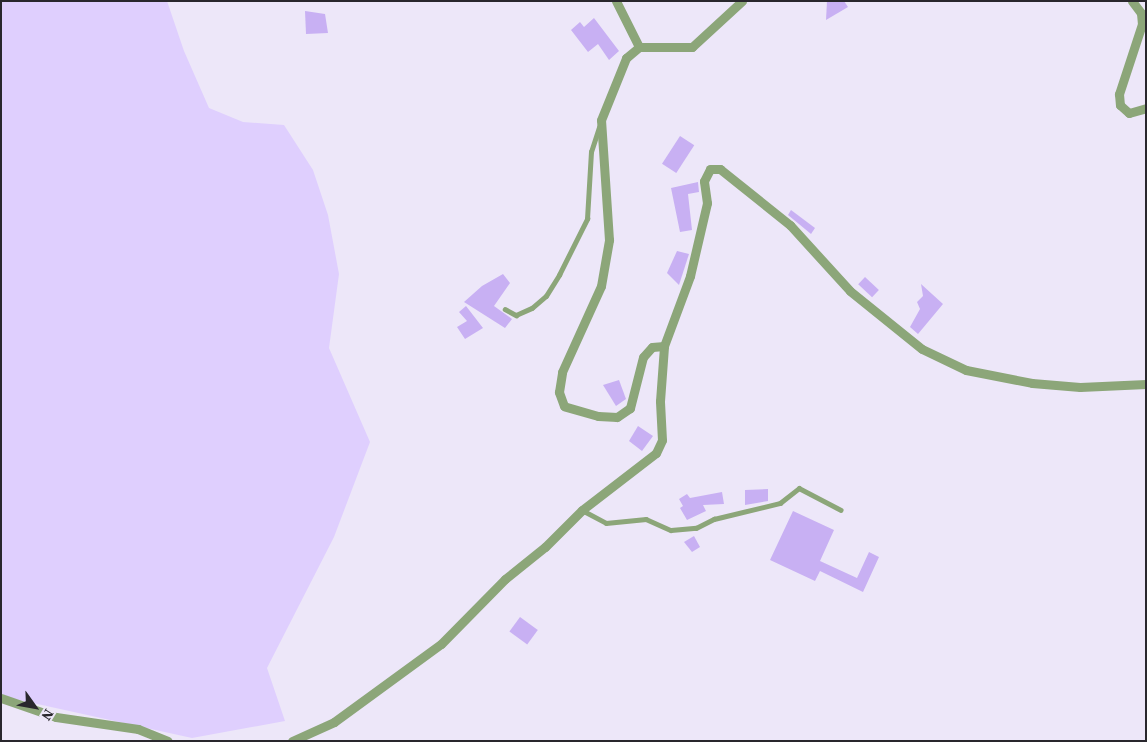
<!DOCTYPE html>
<style>
body{margin:0}
#map{position:relative;width:1147px;height:742px;overflow:hidden;background:#ede7f9;font-family:"Source Serif 4",serif}
div>[style]{position:absolute}
.green>*{inset:0;background:#dfcffe}
.building>*{inset:0;background:#c8b0f3;transform-origin:0 0}
.lane>*{height:4.5px;margin:-2.25px;padding:0 2.25px;transform-origin:2.25px;border-radius:2.25px;background:#8ca679}
.street>*{height:9px;margin:-4.5px;padding:0 4.5px;transform-origin:4.5px;border-radius:4.5px;background:#8ca679}
span{translate:-50% -50%;white-space:nowrap;text-align:center;line-height:1.15;-webkit-text-stroke:4.5px #ede7f9;paint-order:stroke}
.frame{position:absolute;inset:0;border:2px solid #29272d;pointer-events:none}
.north{position:absolute;left:10px;top:682px;width:50px;height:50px;-webkit-text-stroke:4px #ede7f9;paint-order:stroke;rotate:122deg;font-size:14px;font-weight:700;line-height:20px;text-align:center;color:#29272d}
.north::after{content:'';display:block;margin:auto;width:18px;height:22px;background:#29272d;clip-path:polygon(50% 0,100% 100%,50% 72%,0 100%)}
</style>
<div id="map">
<div class="green">
<div style="clip-path:polygon(1px 1px,167px 1px,184px 51px,209px 108px,243px 122px,284px 125px,313px 170px,328px 215px,339px 274px,329px 348px,370px 442px,334px 537px,267px 668px,285px 721px,192px 738px,1px 696px)"></div>
</div>
<div class="building">
<div style="clip-path:polygon(827px 1px,844px 1px,848px 7px,826px 20px)"></div>
<div style="clip-path:polygon(305px 11px,325px 14px,328px 33px,306px 34px)"></div>
<div style="clip-path:polygon(594px 18px,619px 51px,609px 60px,598px 44px,588px 52px,571px 30px,580px 22px,584px 27px)"></div>
<div style="left:680px;top:136px;width:17px;height:33px;rotate:33deg"></div>
<div style="clip-path:polygon(698px 182px,699px 192px,688px 194px,692px 230px,680px 232px,671px 188px)"></div>
<div style="clip-path:polygon(791px 210px,815px 228px,811px 234px,788px 215px)"></div>
<div style="clip-path:polygon(677px 251px,689px 254px,679px 285px,667px 273px)"></div>
<div style="clip-path:polygon(503px 274px,510px 283px,494px 306px,512px 319px,505px 328px,464px 302px,482px 286px)"></div>
<div style="left:865px;top:277px;width:19px;height:10px;rotate:43deg"></div>
<div style="clip-path:polygon(921px 284px,943px 304px,918px 334px,910px 327px,920px 309px,917px 302px,923px 296px)"></div>
<div style="clip-path:polygon(466px 306px,483px 328px,465px 339px,457px 327px,467px 321px,459px 312px)"></div>
<div style="clip-path:polygon(619px 380px,626px 399px,616px 406px,603px 385px)"></div>
<div style="clip-path:polygon(638px 426px,653px 436px,642px 451px,629px 441px)"></div>
<div style="clip-path:polygon(768px 489px,768px 501px,745px 505px,745px 490px)"></div>
<div style="clip-path:polygon(722px 492px,724px 504px,703px 505px,706px 511px,687px 520px,680px 508px,683px 506px,679px 499px,687px 494px,690px 498px)"></div>
<div style="clip-path:polygon(793px 511px,834px 530px,820px 561px,857px 578px,869px 552px,879px 557px,863px 592px,820px 571px,815px 581px,770px 560px)"></div>
<div style="clip-path:polygon(694px 536px,700px 547px,692px 552px,684px 542px)"></div>
<div style="left:520px;top:617px;width:22px;height:18px;rotate:36deg"></div>
</div>
<div class="lane">
<div style="left:505px;top:309px;width:13px;rotate:29deg"></div>
<div style="left:516px;top:315px;width:17px;rotate:-24deg"></div>
<div style="left:532px;top:308px;width:18px;rotate:-41deg"></div>
<div style="left:546px;top:296px;width:25px;rotate:-58deg"></div>
<div style="left:559px;top:275px;width:63px;rotate:-63.4deg"></div>
<div style="left:587px;top:219px;width:67px;rotate:-86.6deg"></div>
<div style="left:591px;top:152px;width:26px;rotate:-72deg"></div>
<div style="left:582px;top:510px;width:27px;rotate:28deg"></div>
<div style="left:606px;top:523px;width:40px;rotate:-5.7deg"></div>
<div style="left:646px;top:519px;width:27px;rotate:24deg"></div>
<div style="left:671px;top:530px;width:25px;rotate:-5deg"></div>
<div style="left:696px;top:528px;width:20px;rotate:-27deg"></div>
<div style="left:714px;top:519px;width:68px;rotate:-13.6deg"></div>
<div style="left:780px;top:503px;width:24px;rotate:-38deg"></div>
<div style="left:799px;top:488px;width:47px;rotate:27.6deg"></div>
</div>
<div class="street">
<div style="left:616px;top:1px;width:51px;rotate:63.4deg"></div>
<div style="left:1132px;top:1px;width:15px;rotate:53deg"></div>
<div style="left:1141px;top:13px;width:11px;rotate:85deg"></div>
<div style="left:1142px;top:24px;width:74px;rotate:108.2deg"></div>
<div style="left:1119px;top:94px;width:11px;rotate:85deg"></div>
<div style="left:1120px;top:105px;width:12px;rotate:42deg"></div>
<div style="left:1129px;top:113px;width:18px;rotate:-16deg"></div>
<div style="left:664px;top:346px;width:75px;rotate:-69.6deg"></div>
<div style="left:690px;top:276px;width:75px;rotate:-76.9deg"></div>
<div style="left:707px;top:203px;width:22px;rotate:-98deg"></div>
<div style="left:704px;top:181px;width:13px;rotate:-63deg"></div>
<div style="left:710px;top:169px;width:10px"></div>
<div style="left:720px;top:169px;width:90px;rotate:38.7deg"></div>
<div style="left:790px;top:225px;width:89px;rotate:47.7deg"></div>
<div style="left:850px;top:291px;width:92px;rotate:38.9deg"></div>
<div style="left:922px;top:349px;width:49px;rotate:25.5deg"></div>
<div style="left:966px;top:370px;width:67px;rotate:11.1deg"></div>
<div style="left:1032px;top:383px;width:48px;rotate:4.8deg"></div>
<div style="left:1080px;top:387px;width:66px;rotate:-2.6deg"></div>
<div style="left:1px;top:698px;width:58px;rotate:19.1deg"></div>
<div style="left:56px;top:717px;width:83px;rotate:8.3deg"></div>
<div style="left:138px;top:729px;width:32px;rotate:22deg"></div>
<div style="left:292px;top:741px;width:46px;rotate:-24.3deg"></div>
<div style="left:334px;top:722px;width:132px;rotate:-36.1deg"></div>
<div style="left:441px;top:644px;width:91px;rotate:-45.4deg"></div>
<div style="left:505px;top:579px;width:51px;rotate:-38.7deg"></div>
<div style="left:545px;top:547px;width:52px;rotate:-45deg"></div>
<div style="left:582px;top:510px;width:93px;rotate:-37.6deg"></div>
<div style="left:656px;top:453px;width:14px;rotate:-65deg"></div>
<div style="left:662px;top:440px;width:39px;rotate:-93deg"></div>
<div style="left:660px;top:401px;width:55px;rotate:-85.8deg"></div>
<div style="left:664px;top:346px;width:12px;rotate:175deg"></div>
<div style="left:652px;top:347px;width:13px;rotate:132deg"></div>
<div style="left:643px;top:357px;width:53px;rotate:104.3deg"></div>
<div style="left:630px;top:408px;width:16px;rotate:145deg"></div>
<div style="left:617px;top:417px;width:19px;rotate:-177deg"></div>
<div style="left:598px;top:416px;width:35px;rotate:-164deg"></div>
<div style="left:564px;top:406px;width:15px;rotate:-110deg"></div>
<div style="left:559px;top:392px;width:20px;rotate:-81deg"></div>
<div style="left:562px;top:372px;width:94px;rotate:-65.6deg"></div>
<div style="left:601px;top:286px;width:47px;rotate:-80.1deg"></div>
<div style="left:609px;top:240px;width:120px;rotate:-93.8deg"></div>
<div style="left:601px;top:120px;width:67px;rotate:-68deg"></div>
<div style="left:626px;top:58px;width:17px;rotate:-40deg"></div>
<div style="left:639px;top:47px;width:53px"></div>
<div style="left:692px;top:47px;width:68px;rotate:-42.6deg"></div>
</div>
<div class="frame"></div>
<div class="north">N</div>
</div>
